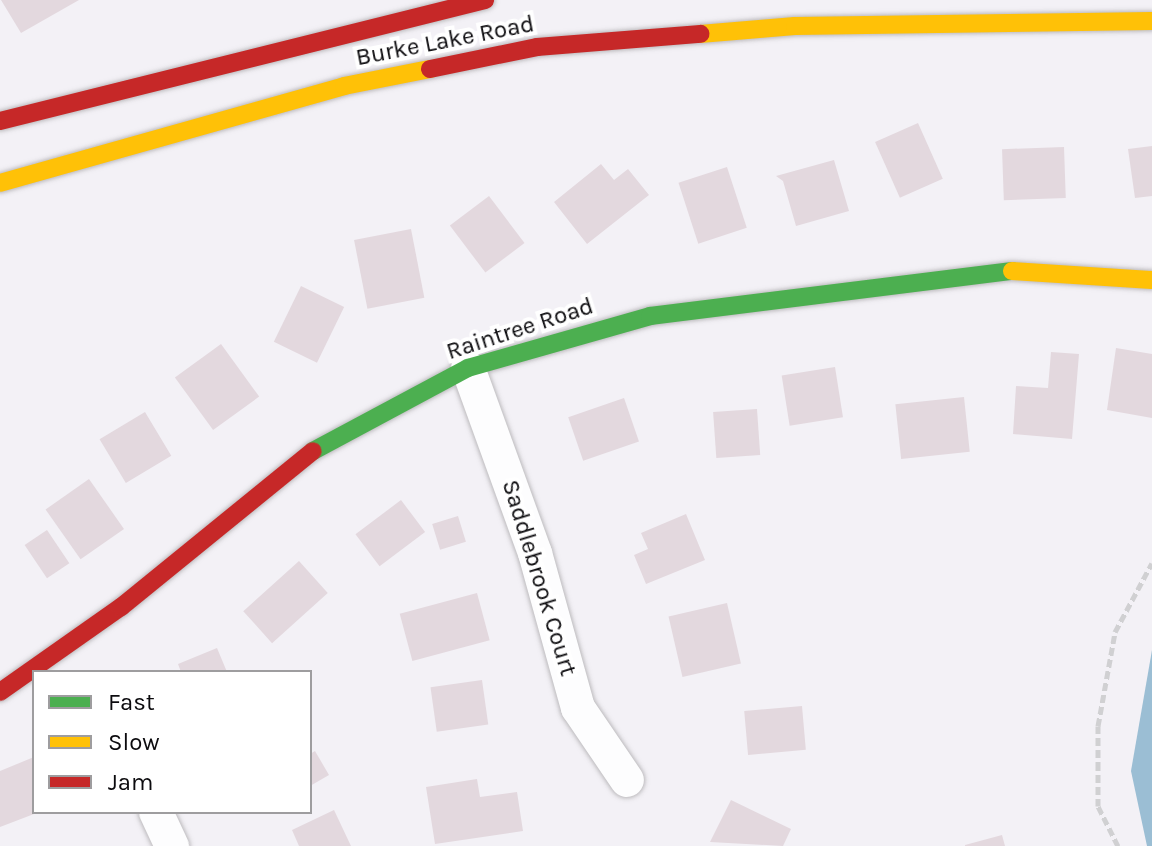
<!DOCTYPE html>
<style>
body{margin:0}
#map{position:relative;width:1152px;height:846px;overflow:hidden;background:#f3f1f6;font-family:Karla,sans-serif}
div>[style]{position:absolute}
.water>*{inset:0;background:#9bbed4}
.building>*{inset:0;background:#e3d8de;transform-origin:0 0}
.path>*{height:5px;margin-top:-2.5px;transform-origin:0;background:repeating-linear-gradient(90deg,#d0d0d2 0 8px,transparent 0 12px)}
.roads{filter:drop-shadow(0 0 2px #bdbbbe) drop-shadow(0 0 2px #bdbbbe)}
.street>*{height:34px;margin:-17px;padding:0 17px;transform-origin:17px;border-radius:17px;background:#fdfdfe}
.fast>*{height:18px;margin:-9px;padding:0 9px;transform-origin:9px;border-radius:9px;background:#4caf50}
.slow>*{height:18px;margin:-9px;padding:0 9px;transform-origin:9px;border-radius:9px;background:#ffc107}
.jam>*{height:18px;margin:-9px;padding:0 9px;transform-origin:9px;border-radius:9px;background:#c62828}
span{translate:-50% -50%;white-space:nowrap;text-align:center;line-height:1.15;-webkit-text-stroke:8px #fff;paint-order:stroke}
.street-label{font-size:24px;color:#0c0b0e}
.legend{position:absolute;left:32px;top:670px;width:280px;height:144px;box-sizing:border-box;background:#fff;border:2px solid #9e9d9f;margin:0;padding:10px 14px;list-style:none;font-size:24px;color:#0c0b0e}
.legend li{display:flex;align-items:center;gap:16px;height:40px}
.legend b{width:40px;border:2px solid #9e9d9f}
</style>
<div id="map">
<div class="water">
<div style="clip-path:polygon(1152px 650px,1152px 846px,1147px 846px,1131px 771px)"></div>
</div>
<div class="building">
<div style="clip-path:polygon(1px 0,79px 0,21px 33px)"></div>
<div style="left:918px;top:123px;width:61px;height:47px;rotate:66deg"></div>
<div style="clip-path:polygon(1152px 146px,1152px 196px,1135px 198px,1128px 149px)"></div>
<div style="left:1064px;top:147px;width:51px;height:62px;rotate:88deg"></div>
<div style="clip-path:polygon(834px 160px,849px 211px,796px 226px,783px 181px,776px 176px)"></div>
<div style="clip-path:polygon(601px 164px,614px 180px,628px 169px,649px 195px,587px 244px,554px 202px)"></div>
<div style="left:727px;top:167px;width:64px;height:51px;rotate:72deg"></div>
<div style="left:489px;top:196px;width:59px;height:49px;rotate:53deg"></div>
<div style="left:411px;top:229px;width:70px;height:58px;rotate:79deg"></div>
<div style="left:301px;top:286px;width:48px;height:62px;rotate:26deg"></div>
<div style="left:221px;top:344px;width:65px;height:57px;rotate:54deg"></div>
<div style="clip-path:polygon(1116px 348px,1152px 354px,1152px 418px,1107px 410px)"></div>
<div style="clip-path:polygon(1051px 352px,1079px 354px,1072px 439px,1013px 434px,1016px 386px,1048px 388px)"></div>
<div style="left:835px;top:367px;width:51px;height:54px;rotate:81deg"></div>
<div style="left:964px;top:397px;width:55px;height:69px;rotate:84deg"></div>
<div style="left:624px;top:398px;width:46px;height:59px;rotate:71deg"></div>
<div style="left:757px;top:409px;width:46px;height:44px;rotate:86deg"></div>
<div style="left:145px;top:412px;width:51px;height:53px;rotate:59deg"></div>
<div style="left:89px;top:479px;width:61px;height:53px;rotate:55deg"></div>
<div style="left:401px;top:500px;width:40px;height:57px;rotate:53deg"></div>
<div style="clip-path:polygon(686px 514px,705px 560px,646px 584px,634px 555px,648px 549px,641px 533px)"></div>
<div style="left:458px;top:516px;width:27px;height:27px;rotate:73deg"></div>
<div style="left:47px;top:530px;width:40px;height:27px;rotate:56deg"></div>
<div style="left:299px;top:561px;width:43px;height:75px;rotate:48deg"></div>
<div style="left:477px;top:593px;width:49px;height:80px;rotate:75deg"></div>
<div style="left:727px;top:603px;width:62px;height:60px;rotate:77deg"></div>
<div style="clip-path:polygon(217px 648px,227px 672px,181px 672px,178px 664px)"></div>
<div style="left:482px;top:680px;width:45px;height:52px;rotate:82deg"></div>
<div style="left:802px;top:706px;width:44px;height:58px;rotate:85deg"></div>
<div style="clip-path:polygon(315px 751px,329px 775px,310px 786px,310px 754px)"></div>
<div style="clip-path:polygon(34px 757px,34px 814px,0 827px,0 771px)"></div>
<div style="clip-path:polygon(477px 779px,480px 797px,517px 792px,523px 831px,435px 844px,426px 787px)"></div>
<div style="clip-path:polygon(731px 800px,791px 829px,783px 846px,710px 842px)"></div>
<div style="clip-path:polygon(334px 810px,351px 846px,299px 846px,292px 830px)"></div>
<div style="clip-path:polygon(1002px 835px,1005px 846px,965px 846px,965px 845px)"></div>
</div>
<div class="path">
<div style="left:1118px;top:846px;width:45px;rotate:-116.6deg"></div>
<div style="left:1098px;top:806px;width:80px;rotate:-90deg"></div>
<div style="left:1098px;top:726px;width:96px;rotate:-79.7deg"></div>
<div style="left:1115px;top:632px;width:78px;rotate:-61.8deg"></div>
</div>
<div class="roads">
<div class="street">
<div style="left:468px;top:368px;width:197px;rotate:70.1deg"></div>
<div style="left:535px;top:553px;width:161px;rotate:74.5deg"></div>
<div style="left:578px;top:708px;width:87px;rotate:55.8deg"></div>
<div style="left:156px;top:812px;width:38px;rotate:65deg"></div>
</div>
<div class="fast">
<div style="left:313px;top:451px;width:176px;rotate:-28.2deg"></div>
<div style="left:468px;top:368px;width:189px;rotate:-15.9deg"></div>
<div style="left:650px;top:316px;width:365px;rotate:-7.1deg"></div>
</div>
<div class="slow">
<div style="left:700px;top:34px;width:95px;rotate:-4.8deg"></div>
<div style="left:795px;top:26px;width:357px;rotate:-0.8deg"></div>
<div style="left:0;top:183px;width:357px;rotate:-15.7deg"></div>
<div style="left:344px;top:86px;width:88px;rotate:-11.2deg"></div>
<div style="left:1012px;top:271px;width:140px;rotate:3.7deg"></div>
</div>
<div class="jam">
<div style="left:430px;top:69px;width:109px;rotate:-11.6deg"></div>
<div style="left:537px;top:47px;width:164px;rotate:-4.6deg"></div>
<div style="left:0;top:121px;width:500px;rotate:-14deg"></div>
<div style="left:0;top:692px;width:148px;rotate:-35.1deg"></div>
<div style="left:121px;top:607px;width:247px;rotate:-39.1deg"></div>
</div>
</div>
<div class="street-label">
<span style="left:445px;top:41px;rotate:-11deg">Burke Lake Road</span>
<span style="left:520px;top:329px;rotate:-18deg">Raintree Road</span>
<span style="left:539px;top:578px;rotate:73deg">Saddlebrook Court</span>
</div>
<ul class="legend">
<li><b style="height:10px;background:#4caf50"></b>Fast</li>
<li><b style="height:10px;background:#ffc107"></b>Slow</li>
<li><b style="height:10px;background:#c62828"></b>Jam</li>
</ul>
</div>
